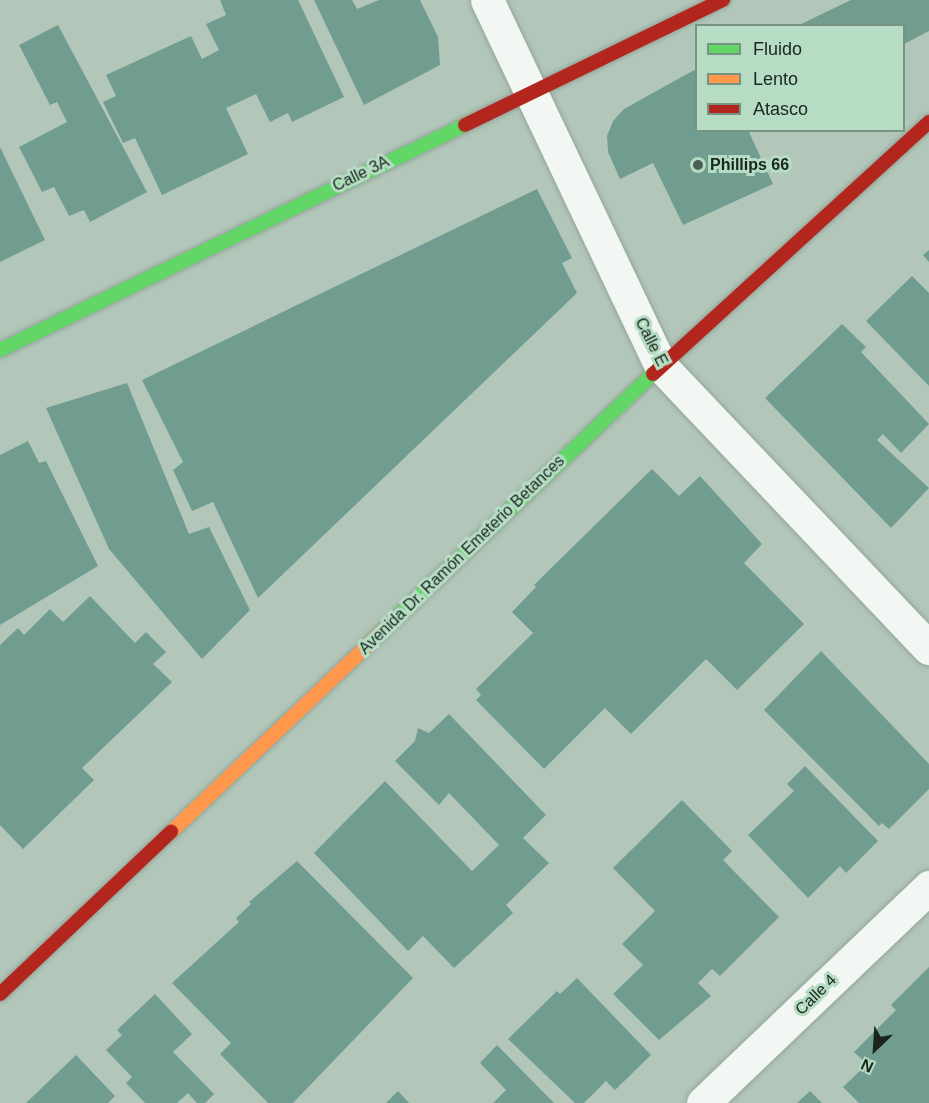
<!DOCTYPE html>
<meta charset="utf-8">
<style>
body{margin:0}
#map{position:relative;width:929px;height:1103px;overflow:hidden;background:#b2c7b9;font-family:Helvetica,sans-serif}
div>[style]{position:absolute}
.building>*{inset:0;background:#719d91}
.roads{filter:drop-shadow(0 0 2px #93a499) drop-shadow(0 0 2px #93a499)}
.street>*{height:33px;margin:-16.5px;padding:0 16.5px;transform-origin:16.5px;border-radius:16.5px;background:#f3f7f4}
.fast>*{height:14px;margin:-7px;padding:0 7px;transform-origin:7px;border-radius:7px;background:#63d668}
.slow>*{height:14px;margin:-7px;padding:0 7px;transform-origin:7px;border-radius:7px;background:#ff974d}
.jam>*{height:14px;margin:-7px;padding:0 7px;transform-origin:7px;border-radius:7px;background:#b3261e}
.dots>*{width:16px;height:16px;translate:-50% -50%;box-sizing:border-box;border:3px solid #b6dcc3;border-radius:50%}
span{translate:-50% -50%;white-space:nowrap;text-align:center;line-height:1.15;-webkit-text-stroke:6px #b6dcc3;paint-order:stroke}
.poi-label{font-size:16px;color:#18261d;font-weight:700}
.left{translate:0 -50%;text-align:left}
.street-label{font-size:16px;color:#18261d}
.legend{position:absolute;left:695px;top:24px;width:210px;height:108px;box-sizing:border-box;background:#b6dcc3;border:2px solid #779381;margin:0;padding:8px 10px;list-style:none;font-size:18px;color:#18261d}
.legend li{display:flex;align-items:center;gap:12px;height:30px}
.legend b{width:30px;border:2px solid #779381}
.north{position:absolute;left:845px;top:1019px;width:60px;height:60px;-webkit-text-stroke:4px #b6dcc3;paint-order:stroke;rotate:205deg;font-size:16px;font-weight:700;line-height:24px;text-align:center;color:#18261d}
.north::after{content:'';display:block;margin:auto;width:21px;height:27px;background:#18261d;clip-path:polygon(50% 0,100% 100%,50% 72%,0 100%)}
</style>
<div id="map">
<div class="building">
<div style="clip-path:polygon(220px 0,298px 0,344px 97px,292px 122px,288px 113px,270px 122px,256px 94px,226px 108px,248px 154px,162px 195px,135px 138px,123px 143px,103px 102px,116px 96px,106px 75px,191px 36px,202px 59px,219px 50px,206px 24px,226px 15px)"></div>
<div style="clip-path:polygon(314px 0,352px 0,357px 9px,379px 0,420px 0,438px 37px,440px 65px,364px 105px)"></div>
<div style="clip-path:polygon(851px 0,929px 0,929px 31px,904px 44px,904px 26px,797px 26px)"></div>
<div style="clip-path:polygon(58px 25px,147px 192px,90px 222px,84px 210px,69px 216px,54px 187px,42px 192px,19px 147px,67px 122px,57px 102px,50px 105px,19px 45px)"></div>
<div style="clip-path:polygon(696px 69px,696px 130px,748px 130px,773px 184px,683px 225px,653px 163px,620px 179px,608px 152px,607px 136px,613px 121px,624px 109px)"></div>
<div style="clip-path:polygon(0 147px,45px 240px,0 262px)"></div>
<div style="clip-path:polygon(537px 189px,572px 258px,562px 263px,577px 293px,258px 598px,213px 502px,192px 511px,173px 470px,183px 462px,142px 380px)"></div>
<div style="clip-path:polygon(929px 250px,929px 262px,923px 255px)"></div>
<div style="clip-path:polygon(912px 276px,929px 293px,929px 386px,866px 321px)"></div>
<div style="clip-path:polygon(842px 324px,866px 347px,861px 352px,929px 424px,901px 453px,883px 434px,877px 440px,929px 488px,891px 528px,765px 398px)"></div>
<div style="clip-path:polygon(127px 383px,189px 534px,209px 527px,250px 610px,202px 659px,109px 549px,46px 408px)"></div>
<div style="clip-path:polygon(28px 441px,39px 463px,46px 461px,98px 566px,0 625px,0 455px)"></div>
<div style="clip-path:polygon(652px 469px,679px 496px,700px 476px,762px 544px,744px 563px,804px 624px,737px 690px,706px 659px,631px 734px,605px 708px,544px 769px,476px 700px,481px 695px,476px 689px,533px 633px,512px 612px,536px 587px,534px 585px)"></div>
<div style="clip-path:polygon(90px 596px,135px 643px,146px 632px,166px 652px,153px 664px,172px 682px,82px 768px,94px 780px,23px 849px,0 825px,0 645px,18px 628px,24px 635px,50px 609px,63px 622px)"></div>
<div style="clip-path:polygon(821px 651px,929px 764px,929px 789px,889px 829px,882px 823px,879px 826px,764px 710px)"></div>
<div style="clip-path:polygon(449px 714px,546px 815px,523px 838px,549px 863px,506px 905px,513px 913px,454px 968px,423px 936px,408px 951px,314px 853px,385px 781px,472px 871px,499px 845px,449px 793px,439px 805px,395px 761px,415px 741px,418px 728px,429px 733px)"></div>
<div style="clip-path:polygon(805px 766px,878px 841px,846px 873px,840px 866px,808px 898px,748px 835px,794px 791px,787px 784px)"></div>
<div style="clip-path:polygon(682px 800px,732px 851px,723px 860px,779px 917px,720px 976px,712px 969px,698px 983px,711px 996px,659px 1040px,613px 994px,643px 965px,622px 944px,655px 911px,613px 868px)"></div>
<div style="clip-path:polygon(297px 861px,413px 978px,293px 1103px,268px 1103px,220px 1054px,231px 1043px,172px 983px,239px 922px,236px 918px,251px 904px,249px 902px)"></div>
<div style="clip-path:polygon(929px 967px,929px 1103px,859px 1103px,843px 1087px,867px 1064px,854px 1052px,896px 1010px,891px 1005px)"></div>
<div style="clip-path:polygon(577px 978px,651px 1055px,615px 1090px,606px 1081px,584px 1103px,575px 1103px,508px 1039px,557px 991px,560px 994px)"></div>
<div style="clip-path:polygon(155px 994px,192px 1034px,173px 1052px,214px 1094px,205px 1103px,197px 1103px,188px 1093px,177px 1103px,145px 1103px,126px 1083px,132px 1077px,106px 1050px,122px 1035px,117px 1030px)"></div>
<div style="clip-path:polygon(497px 1045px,554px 1103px,493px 1103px,506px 1090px,480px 1063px)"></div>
<div style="clip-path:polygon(76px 1055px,115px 1096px,108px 1103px,26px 1103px)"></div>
<div style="clip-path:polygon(398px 1091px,409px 1103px,386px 1103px)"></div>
<div style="clip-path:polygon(810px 1091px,822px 1103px,797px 1103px)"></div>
</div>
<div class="roads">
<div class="street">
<div style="left:487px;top:0;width:405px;rotate:64.6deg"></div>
<div style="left:661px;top:366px;width:389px;rotate:46.5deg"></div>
<div style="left:703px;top:1103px;width:313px;rotate:-43.7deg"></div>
</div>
<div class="fast">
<div style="left:0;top:350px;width:517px;rotate:-25.82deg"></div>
<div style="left:386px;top:628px;width:369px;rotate:-43.6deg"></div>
</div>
<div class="slow">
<div style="left:171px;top:832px;width:296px;rotate:-43.5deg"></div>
</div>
<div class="jam">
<div style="left:465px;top:125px;width:287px;rotate:-25.9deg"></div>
<div style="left:653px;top:374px;width:374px;rotate:-42.4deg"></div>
<div style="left:0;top:994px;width:236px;rotate:-43.5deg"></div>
</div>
</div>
<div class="dots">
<div style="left:698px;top:165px;background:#4e5e54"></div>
</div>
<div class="poi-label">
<span class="left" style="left:710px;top:165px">Phillips 66</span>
</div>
<div class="street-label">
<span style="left:361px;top:174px;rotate:-26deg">Calle 3A</span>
<span style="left:651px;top:342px;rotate:63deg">Calle E</span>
<span style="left:462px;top:555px;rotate:-44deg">Avenida Dr. Ramón Emeterio Betances</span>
<span style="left:816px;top:995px;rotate:-44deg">Calle 4</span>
</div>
<ul class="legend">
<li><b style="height:8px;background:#63d668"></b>Fluido</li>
<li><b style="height:8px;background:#ff974d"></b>Lento</li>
<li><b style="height:8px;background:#b3261e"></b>Atasco</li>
</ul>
<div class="north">N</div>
</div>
